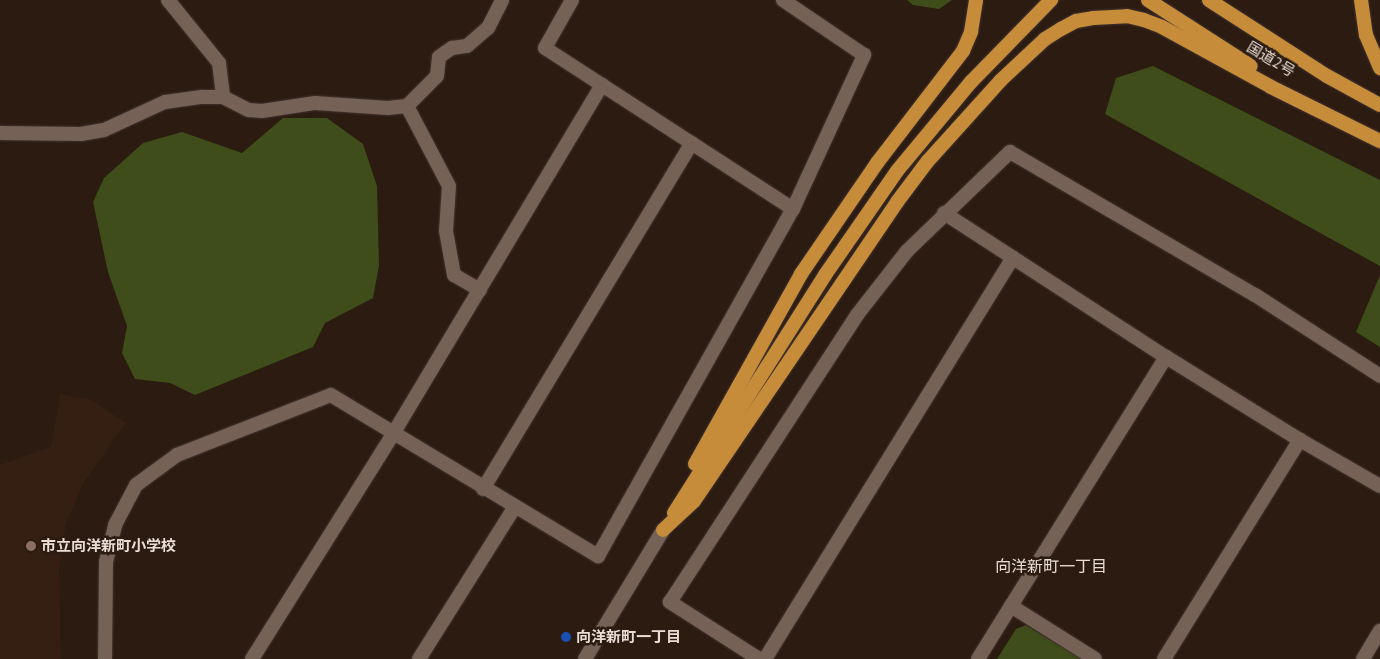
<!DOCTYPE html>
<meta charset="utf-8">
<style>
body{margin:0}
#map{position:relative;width:1380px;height:659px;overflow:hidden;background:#2b1b11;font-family:"PT Sans","Noto Sans JP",sans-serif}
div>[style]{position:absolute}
.built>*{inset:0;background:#351f12}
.green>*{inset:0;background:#3e4d19}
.roads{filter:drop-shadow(0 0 1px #423430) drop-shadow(0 0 1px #423430)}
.minor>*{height:14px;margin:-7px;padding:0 7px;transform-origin:7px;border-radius:7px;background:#756156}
.tertiary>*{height:14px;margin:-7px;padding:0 7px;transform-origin:7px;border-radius:7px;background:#756156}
.trunk>*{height:14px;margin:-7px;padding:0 7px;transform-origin:7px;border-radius:7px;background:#c68c39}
.dots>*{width:14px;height:14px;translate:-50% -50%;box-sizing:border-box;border:2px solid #2b1b11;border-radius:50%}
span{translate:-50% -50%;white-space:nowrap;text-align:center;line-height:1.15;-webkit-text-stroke:5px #2b1b11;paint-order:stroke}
.street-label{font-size:15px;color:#e8dcd5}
.poi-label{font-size:15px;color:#e8dcd5;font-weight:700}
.left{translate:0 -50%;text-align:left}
.neighbourhood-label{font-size:16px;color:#e8dcd5}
</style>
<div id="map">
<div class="built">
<div style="clip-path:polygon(60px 394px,90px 399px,126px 423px,84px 482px,66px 523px,59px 568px,61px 659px,0 659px,0 465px,51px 447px)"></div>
</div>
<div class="green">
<div style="clip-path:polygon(907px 0,952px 0,939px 9px,913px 5px)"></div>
<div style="clip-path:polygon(1153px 66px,1380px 180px,1380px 266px,1105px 114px,1116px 78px)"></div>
<div style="clip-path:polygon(283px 118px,327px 118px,363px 144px,377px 186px,379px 266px,373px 298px,325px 323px,313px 347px,195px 395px,170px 383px,135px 379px,122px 353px,127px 326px,108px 272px,93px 202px,104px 178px,143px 143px,182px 132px,242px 153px)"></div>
<div style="clip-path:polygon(1380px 275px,1380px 347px,1356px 332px)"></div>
<div style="clip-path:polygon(1026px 625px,1081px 659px,997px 659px,1016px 629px)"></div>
</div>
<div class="roads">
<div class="minor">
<div style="left:168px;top:0;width:81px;rotate:51deg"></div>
<div style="left:219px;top:63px;width:34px;rotate:83deg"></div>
<div style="left:572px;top:0;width:55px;rotate:119.4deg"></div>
<div style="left:545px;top:48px;width:296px;rotate:33deg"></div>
<div style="left:407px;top:106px;width:90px;rotate:62.3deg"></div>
<div style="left:449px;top:186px;width:45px;rotate:93.8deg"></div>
<div style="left:446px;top:231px;width:45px;rotate:79.7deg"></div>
<div style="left:454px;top:275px;width:30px;rotate:30deg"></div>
<div style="left:0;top:133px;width:81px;rotate:0.7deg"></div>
<div style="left:81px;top:134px;width:23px;rotate:-10deg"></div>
<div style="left:104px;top:130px;width:67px;rotate:-24.7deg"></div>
<div style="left:165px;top:102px;width:37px;rotate:-8deg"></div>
<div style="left:202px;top:97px;width:21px"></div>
<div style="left:223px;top:97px;width:29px;rotate:27deg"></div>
<div style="left:249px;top:110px;width:13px;rotate:4deg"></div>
<div style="left:262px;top:111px;width:54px;rotate:-8.6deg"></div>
<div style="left:315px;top:103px;width:73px;rotate:3.9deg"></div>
<div style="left:388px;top:108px;width:19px;rotate:-6deg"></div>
<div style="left:407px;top:106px;width:42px;rotate:-45deg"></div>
<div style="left:437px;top:76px;width:19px;rotate:-84deg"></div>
<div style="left:439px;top:57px;width:16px;rotate:-35deg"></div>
<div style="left:452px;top:48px;width:15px;rotate:-8deg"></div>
<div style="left:467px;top:46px;width:28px;rotate:-41deg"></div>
<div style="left:488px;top:28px;width:31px;rotate:-63deg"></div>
<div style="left:944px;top:213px;width:265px;rotate:33deg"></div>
<div style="left:1166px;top:357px;width:158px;rotate:31.8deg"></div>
<div style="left:1300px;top:440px;width:92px;rotate:29.9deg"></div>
<div style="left:483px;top:489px;width:404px;rotate:-58.9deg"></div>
<div style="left:1011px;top:606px;width:99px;rotate:32.2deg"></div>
<div style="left:105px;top:659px;width:97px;rotate:-89.4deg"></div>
<div style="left:106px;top:562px;width:38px;rotate:-76deg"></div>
<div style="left:115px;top:525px;width:45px;rotate:-62.3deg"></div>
<div style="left:136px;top:485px;width:51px;rotate:-36.2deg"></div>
<div style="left:177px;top:455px;width:165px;rotate:-21.3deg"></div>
<div style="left:331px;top:395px;width:312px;rotate:31.1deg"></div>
<div style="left:598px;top:556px;width:398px;rotate:-60.7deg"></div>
<div style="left:793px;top:209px;width:170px;rotate:-65.2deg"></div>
<div style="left:864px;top:55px;width:98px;rotate:-145.8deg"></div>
<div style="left:252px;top:659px;width:266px;rotate:-57.9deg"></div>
<div style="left:393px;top:434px;width:407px;rotate:-59.1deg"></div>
<div style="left:419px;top:659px;width:178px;rotate:-57.8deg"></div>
<div style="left:759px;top:659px;width:106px;rotate:-147.4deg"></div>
<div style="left:670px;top:602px;width:343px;rotate:-56.9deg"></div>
<div style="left:857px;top:315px;width:81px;rotate:-52deg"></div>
<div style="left:907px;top:251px;width:143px;rotate:-43.9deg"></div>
<div style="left:1010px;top:152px;width:284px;rotate:30.3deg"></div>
<div style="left:1255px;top:295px;width:149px;rotate:32.9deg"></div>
<div style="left:765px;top:659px;width:472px;rotate:-58.3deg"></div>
<div style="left:978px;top:659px;width:356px;rotate:-58.1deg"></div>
<div style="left:1164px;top:659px;width:258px;rotate:-58.2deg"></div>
<div style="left:1363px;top:659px;width:33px;rotate:-59deg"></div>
</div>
<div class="tertiary">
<div style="left:585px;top:659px;width:151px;rotate:-58.8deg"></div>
</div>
<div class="trunk">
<div style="left:1148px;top:0;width:122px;rotate:32.7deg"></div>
<div style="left:1209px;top:0;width:140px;rotate:32.8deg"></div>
<div style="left:1327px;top:76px;width:60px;rotate:28.7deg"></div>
<div style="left:1361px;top:0;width:35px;rotate:82deg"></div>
<div style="left:1366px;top:35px;width:36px;rotate:67deg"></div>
<div style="left:695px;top:464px;width:218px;rotate:-60.8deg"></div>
<div style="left:801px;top:274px;width:135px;rotate:-55.6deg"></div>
<div style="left:877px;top:163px;width:141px;rotate:-52.5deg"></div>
<div style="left:963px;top:51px;width:21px;rotate:-67deg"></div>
<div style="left:971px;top:32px;width:32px;rotate:-81deg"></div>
<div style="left:674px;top:513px;width:282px;rotate:-57.6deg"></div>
<div style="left:825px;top:275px;width:126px;rotate:-55.3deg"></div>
<div style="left:897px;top:171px;width:116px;rotate:-50.3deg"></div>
<div style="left:971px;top:82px;width:115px;rotate:-45.7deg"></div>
<div style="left:663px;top:530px;width:42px;rotate:-43.1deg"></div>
<div style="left:694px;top:501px;width:361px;rotate:-55.8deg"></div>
<div style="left:897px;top:202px;width:50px;rotate:-53.1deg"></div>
<div style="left:927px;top:162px;width:110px;rotate:-47.9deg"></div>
<div style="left:1001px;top:80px;width:60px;rotate:-43deg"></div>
<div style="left:1045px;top:39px;width:19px;rotate:-32deg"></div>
<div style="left:1061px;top:29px;width:17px;rotate:-28deg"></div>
<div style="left:1076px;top:21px;width:17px;rotate:-10deg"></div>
<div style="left:1093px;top:18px;width:34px;rotate:-3deg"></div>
<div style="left:1127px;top:16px;width:17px;rotate:13deg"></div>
<div style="left:1144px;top:20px;width:19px;rotate:21deg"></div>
<div style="left:1162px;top:27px;width:124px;rotate:28.8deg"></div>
<div style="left:1271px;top:87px;width:122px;rotate:26.4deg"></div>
</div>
</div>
<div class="dots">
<div style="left:31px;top:546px;background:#8d6e63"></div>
<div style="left:566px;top:637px;background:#1a4fb4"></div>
</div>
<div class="street-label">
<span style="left:1271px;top:59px;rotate:31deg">国道2号</span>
</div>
<div class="poi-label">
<span class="left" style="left:41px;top:546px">市立向洋新町小学校</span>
<span class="left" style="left:576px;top:637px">向洋新町一丁目</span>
</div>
<div class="neighbourhood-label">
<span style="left:1051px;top:566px">向洋新町一丁目</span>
</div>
</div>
